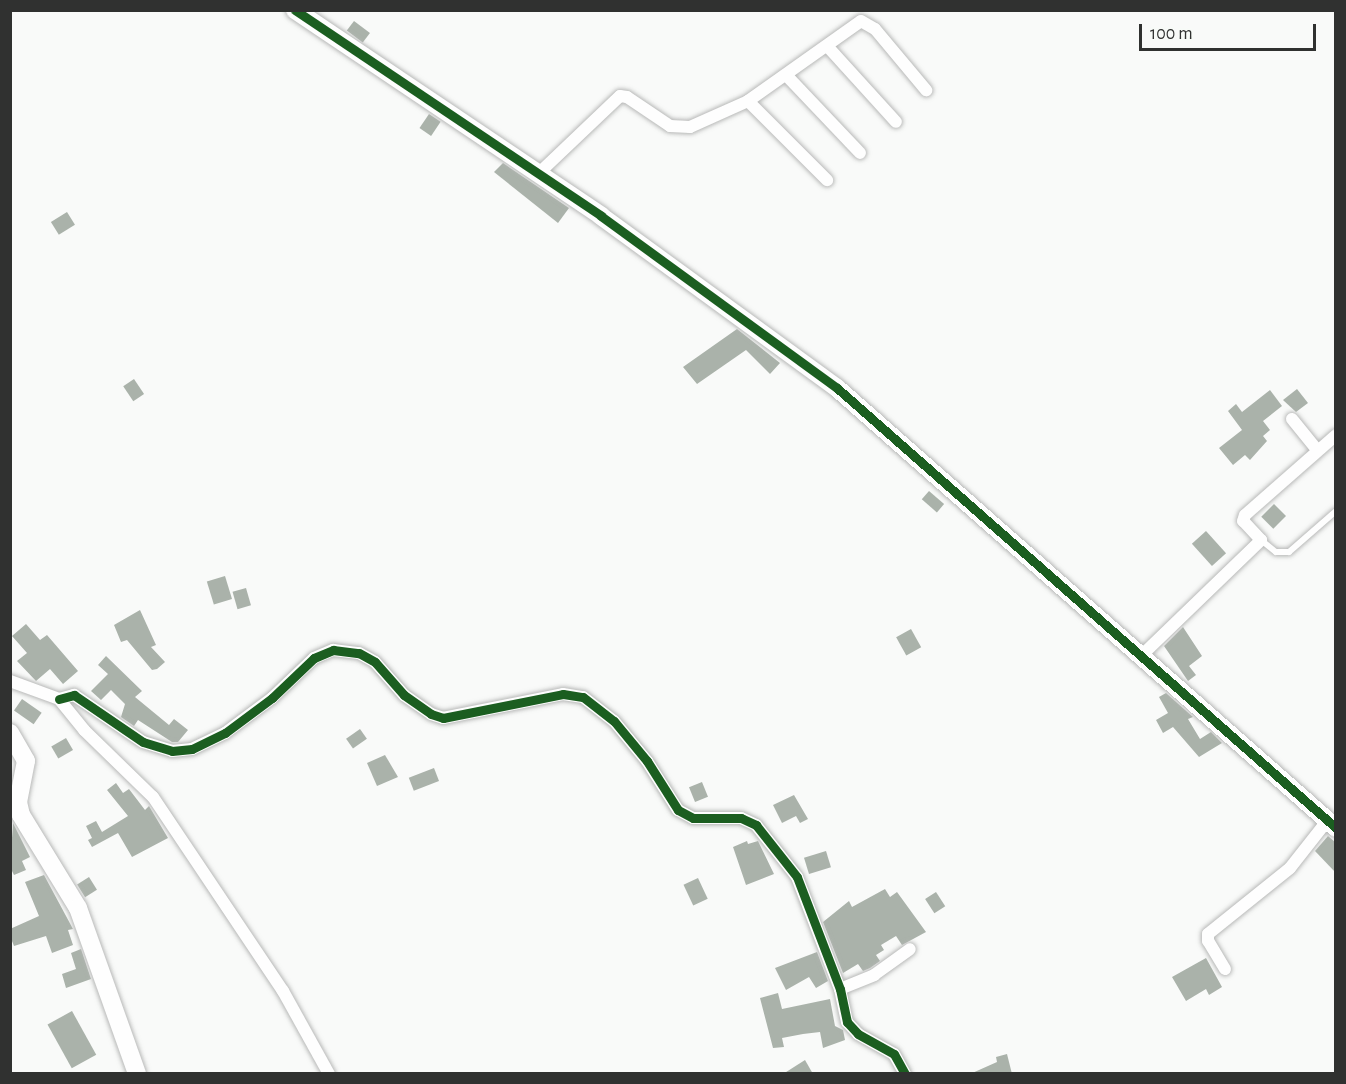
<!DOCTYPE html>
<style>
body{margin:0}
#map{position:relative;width:1346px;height:1084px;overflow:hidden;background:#f9faf9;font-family:"Alegreya Sans",sans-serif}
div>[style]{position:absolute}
.building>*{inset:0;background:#aab2aa;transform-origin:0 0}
.roads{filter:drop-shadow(0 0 2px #b8b9b8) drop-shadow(0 0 2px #b8b9b8)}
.lane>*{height:6px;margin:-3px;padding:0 3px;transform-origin:3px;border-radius:3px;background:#fefefe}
.street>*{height:12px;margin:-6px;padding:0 6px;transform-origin:6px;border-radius:6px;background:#fefefe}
.secondary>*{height:18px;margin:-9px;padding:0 9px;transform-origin:9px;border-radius:9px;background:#fefefe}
.cycleway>*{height:9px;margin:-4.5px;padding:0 4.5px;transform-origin:4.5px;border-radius:4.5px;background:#1b5e20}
span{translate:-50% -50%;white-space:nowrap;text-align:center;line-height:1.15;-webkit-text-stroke:6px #f8fbf8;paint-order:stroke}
.frame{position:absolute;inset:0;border:12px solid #303130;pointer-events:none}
.scale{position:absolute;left:1139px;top:24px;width:177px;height:27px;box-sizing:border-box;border:3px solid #303130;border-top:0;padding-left:8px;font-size:18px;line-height:21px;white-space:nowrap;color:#303130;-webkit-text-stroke:4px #f8fbf8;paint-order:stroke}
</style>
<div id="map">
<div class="building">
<div style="left:354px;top:21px;width:20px;height:12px;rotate:37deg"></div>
<div style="left:429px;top:114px;width:14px;height:17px;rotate:34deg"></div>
<div style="clip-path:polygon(503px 163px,569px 208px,558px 223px,494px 172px)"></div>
<div style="left:67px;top:212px;width:15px;height:19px;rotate:58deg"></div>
<div style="clip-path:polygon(737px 329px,780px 363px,770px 374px,746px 350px,697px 384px,683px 367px)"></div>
<div style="left:134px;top:379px;width:18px;height:13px;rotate:56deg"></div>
<div style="clip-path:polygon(1297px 389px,1308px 403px,1296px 412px,1283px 400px)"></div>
<div style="clip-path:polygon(1270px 390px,1282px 406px,1263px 421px,1270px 430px,1263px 436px,1267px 441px,1250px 460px,1245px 455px,1233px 465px,1219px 448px,1242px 430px,1228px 411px,1236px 404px,1242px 412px)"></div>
<div style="left:929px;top:491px;width:20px;height:11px;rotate:41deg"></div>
<div style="left:1274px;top:504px;width:17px;height:18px;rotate:45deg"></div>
<div style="left:1206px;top:531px;width:30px;height:19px;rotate:48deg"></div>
<div style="left:225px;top:576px;width:24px;height:19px;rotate:73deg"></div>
<div style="left:246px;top:588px;width:18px;height:14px;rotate:74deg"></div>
<div style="clip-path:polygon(140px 610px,156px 645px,151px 647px,165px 662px,157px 669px,152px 670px,127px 640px,121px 642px,114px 625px)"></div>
<div style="clip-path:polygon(26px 624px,40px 640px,47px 635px,78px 671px,63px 684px,50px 669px,36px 681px,17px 661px,27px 653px,12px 636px)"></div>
<div style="clip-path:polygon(1183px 627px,1202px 656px,1189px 666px,1196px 675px,1188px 681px,1164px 646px)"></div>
<div style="left:911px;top:629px;width:21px;height:17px;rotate:61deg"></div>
<div style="clip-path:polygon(106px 656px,142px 691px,135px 697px,169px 725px,174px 719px,188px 730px,178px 742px,172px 742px,138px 720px,134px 726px,121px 717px,125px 704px,111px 690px,101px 700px,91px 691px,108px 674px,98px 665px)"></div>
<div style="clip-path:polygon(1166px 693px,1193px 717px,1188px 719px,1200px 739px,1211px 732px,1222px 743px,1199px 757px,1173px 727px,1163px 733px,1156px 720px,1168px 713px,1159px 697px)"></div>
<div style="left:22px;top:699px;width:24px;height:14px;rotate:35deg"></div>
<div style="left:360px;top:729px;width:12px;height:17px;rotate:55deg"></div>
<div style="left:66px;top:738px;width:14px;height:17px;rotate:60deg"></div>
<div style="clip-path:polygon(385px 755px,398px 777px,377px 786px,367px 763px)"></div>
<div style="left:434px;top:768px;width:14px;height:27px;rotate:69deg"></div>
<div style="left:702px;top:782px;width:16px;height:14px;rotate:68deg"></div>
<div style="clip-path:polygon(116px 783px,123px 793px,129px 789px,145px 810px,149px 806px,168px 838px,132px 857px,118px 833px,92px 847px,88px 840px,92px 838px,86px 826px,96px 821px,102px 832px,128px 816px,107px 790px)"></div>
<div style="clip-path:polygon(794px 795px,808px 819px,800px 823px,796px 816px,782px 823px,773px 805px)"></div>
<div style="clip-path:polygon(13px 823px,30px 857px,22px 861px,26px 870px,14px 875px,10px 867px)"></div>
<div style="clip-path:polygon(1328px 836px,1335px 842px,1335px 872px,1315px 851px)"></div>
<div style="clip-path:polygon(747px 841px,748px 844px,758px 841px,774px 874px,746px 885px,733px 847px)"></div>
<div style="left:826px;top:851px;width:17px;height:23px;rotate:73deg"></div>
<div style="clip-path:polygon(44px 875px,73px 929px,68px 930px,73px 945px,52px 953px,46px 936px,14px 946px,10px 936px,10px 929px,39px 916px,25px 882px)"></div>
<div style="left:89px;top:877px;width:15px;height:14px;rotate:58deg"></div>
<div style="left:698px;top:878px;width:23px;height:16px;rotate:65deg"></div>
<div style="clip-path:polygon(885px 889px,890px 897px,897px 892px,926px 932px,902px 945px,896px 936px,881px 945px,884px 950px,876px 955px,880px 961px,870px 968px,863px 971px,858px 964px,843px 973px,823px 922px,849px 901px,852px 907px)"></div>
<div style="left:936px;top:892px;width:17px;height:13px;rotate:57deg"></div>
<div style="clip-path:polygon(81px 949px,91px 979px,66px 988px,62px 974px,76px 969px,71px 953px)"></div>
<div style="clip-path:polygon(817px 952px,828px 981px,816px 988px,809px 977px,786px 990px,775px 968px)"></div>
<div style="clip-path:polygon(1206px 958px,1222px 987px,1209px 995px,1206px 989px,1186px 1001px,1172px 977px)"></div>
<div style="clip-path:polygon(778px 993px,782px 1009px,830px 999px,835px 1026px,843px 1030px,845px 1040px,823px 1048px,820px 1032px,803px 1034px,782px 1038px,784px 1047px,773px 1048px,760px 998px)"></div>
<div style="left:72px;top:1011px;width:50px;height:28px;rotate:61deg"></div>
<div style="clip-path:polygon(1007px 1054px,1012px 1074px,970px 1074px,997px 1062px,996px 1057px)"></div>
<div style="clip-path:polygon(805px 1060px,813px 1074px,783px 1074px)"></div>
</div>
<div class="roads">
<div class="lane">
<div style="left:1261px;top:540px;width:19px;rotate:39deg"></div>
<div style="left:1276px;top:552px;width:13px"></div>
<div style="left:1289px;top:552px;width:62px;rotate:-41.1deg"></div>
</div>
<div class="street">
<div style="left:828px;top:47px;width:101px;rotate:47.8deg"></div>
<div style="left:787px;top:76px;width:106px;rotate:46.5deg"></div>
<div style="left:748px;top:101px;width:112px;rotate:45deg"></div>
<div style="left:538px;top:174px;width:113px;rotate:-43.6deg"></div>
<div style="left:620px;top:96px;width:7px;rotate:8deg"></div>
<div style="left:627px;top:97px;width:52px;rotate:34deg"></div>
<div style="left:670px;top:126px;width:20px;rotate:3deg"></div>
<div style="left:690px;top:127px;width:64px;rotate:-24.1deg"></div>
<div style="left:748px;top:101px;width:138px;rotate:-35.3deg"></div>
<div style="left:861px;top:21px;width:16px;rotate:30deg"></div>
<div style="left:875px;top:29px;width:80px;rotate:50.1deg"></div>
<div style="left:1292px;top:419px;width:40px;rotate:51deg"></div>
<div style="left:1141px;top:656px;width:167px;rotate:-44deg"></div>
<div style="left:1261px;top:540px;width:26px;rotate:-133deg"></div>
<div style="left:1243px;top:521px;width:6px;rotate:-72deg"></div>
<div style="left:1245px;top:515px;width:121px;rotate:-41.3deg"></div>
<div style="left:10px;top:681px;width:52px;rotate:20.2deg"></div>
<div style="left:59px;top:699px;width:40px;rotate:51deg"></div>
<div style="left:84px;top:730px;width:96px;rotate:44.2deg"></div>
<div style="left:153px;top:797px;width:234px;rotate:56.2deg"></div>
<div style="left:283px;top:991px;width:95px;rotate:61deg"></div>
<div style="left:59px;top:699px;width:16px;rotate:-15deg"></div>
<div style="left:74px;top:695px;width:83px;rotate:34.3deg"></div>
<div style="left:143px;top:742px;width:30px;rotate:17deg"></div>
<div style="left:172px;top:751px;width:20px;rotate:-6deg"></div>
<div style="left:192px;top:749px;width:37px;rotate:-26deg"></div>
<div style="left:225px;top:733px;width:59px;rotate:-36.7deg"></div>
<div style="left:272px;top:698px;width:58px;rotate:-43.6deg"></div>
<div style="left:314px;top:658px;width:21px;rotate:-23deg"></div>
<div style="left:333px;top:650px;width:26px;rotate:7deg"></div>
<div style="left:359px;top:653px;width:18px;rotate:29deg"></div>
<div style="left:375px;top:662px;width:44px;rotate:48.7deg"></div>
<div style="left:404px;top:695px;width:33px;rotate:35deg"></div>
<div style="left:431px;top:714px;width:13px;rotate:18deg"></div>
<div style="left:443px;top:718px;width:122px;rotate:-11.3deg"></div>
<div style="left:563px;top:694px;width:20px;rotate:9deg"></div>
<div style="left:583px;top:697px;width:39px;rotate:38deg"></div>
<div style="left:614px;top:721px;width:52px;rotate:50.5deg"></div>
<div style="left:647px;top:761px;width:58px;rotate:57.7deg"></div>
<div style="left:678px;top:810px;width:17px;rotate:28deg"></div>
<div style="left:693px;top:818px;width:48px"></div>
<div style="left:741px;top:818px;width:17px;rotate:25deg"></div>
<div style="left:756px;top:825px;width:66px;rotate:51.7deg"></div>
<div style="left:797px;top:877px;width:120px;rotate:69deg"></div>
<div style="left:840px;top:989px;width:34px;rotate:78deg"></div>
<div style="left:847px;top:1022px;width:16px;rotate:47deg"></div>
<div style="left:858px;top:1034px;width:41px;rotate:29.1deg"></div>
<div style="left:894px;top:1054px;width:23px;rotate:61deg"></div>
<div style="left:1225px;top:969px;width:33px;rotate:-121deg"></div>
<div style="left:1208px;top:941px;width:7px;rotate:-90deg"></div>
<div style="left:1208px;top:934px;width:105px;rotate:-38.8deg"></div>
<div style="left:1290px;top:868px;width:60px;rotate:-51.8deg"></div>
<div style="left:840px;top:989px;width:37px;rotate:-22deg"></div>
<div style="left:874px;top:975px;width:44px;rotate:-35.8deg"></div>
</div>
<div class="secondary">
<div style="left:295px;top:10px;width:369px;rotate:33.9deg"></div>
<div style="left:601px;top:216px;width:292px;rotate:36.1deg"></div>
<div style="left:837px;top:388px;width:665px;rotate:41.4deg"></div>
<div style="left:10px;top:733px;width:32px;rotate:60deg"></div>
<div style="left:26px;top:761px;width:42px;rotate:101deg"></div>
<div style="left:18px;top:802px;width:13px;rotate:77deg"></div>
<div style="left:21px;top:815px;width:109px;rotate:58.5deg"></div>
<div style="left:78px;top:908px;width:176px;rotate:70.4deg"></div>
</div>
</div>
<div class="cycleway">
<div style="left:295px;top:10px;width:369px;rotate:33.9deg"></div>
<div style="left:601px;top:216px;width:292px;rotate:36.1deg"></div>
<div style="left:837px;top:388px;width:665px;rotate:41.4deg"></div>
<div style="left:59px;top:699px;width:16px;rotate:-15deg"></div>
<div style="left:74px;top:695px;width:83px;rotate:34.3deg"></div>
<div style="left:143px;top:742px;width:30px;rotate:17deg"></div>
<div style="left:172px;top:751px;width:20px;rotate:-6deg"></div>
<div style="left:192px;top:749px;width:37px;rotate:-26deg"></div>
<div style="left:225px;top:733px;width:59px;rotate:-36.7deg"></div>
<div style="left:272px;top:698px;width:58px;rotate:-43.6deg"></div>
<div style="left:314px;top:658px;width:21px;rotate:-23deg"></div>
<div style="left:333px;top:650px;width:26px;rotate:7deg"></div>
<div style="left:359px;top:653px;width:18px;rotate:29deg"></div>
<div style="left:375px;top:662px;width:44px;rotate:48.7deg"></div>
<div style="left:404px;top:695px;width:33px;rotate:35deg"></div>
<div style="left:431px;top:714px;width:13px;rotate:18deg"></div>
<div style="left:443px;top:718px;width:122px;rotate:-11.3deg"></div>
<div style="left:563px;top:694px;width:20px;rotate:9deg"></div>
<div style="left:583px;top:697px;width:39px;rotate:38deg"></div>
<div style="left:614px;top:721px;width:52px;rotate:50.5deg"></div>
<div style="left:647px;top:761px;width:58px;rotate:57.7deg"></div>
<div style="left:678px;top:810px;width:17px;rotate:28deg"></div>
<div style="left:693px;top:818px;width:48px"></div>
<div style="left:741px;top:818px;width:17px;rotate:25deg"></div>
<div style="left:756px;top:825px;width:66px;rotate:51.7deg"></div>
<div style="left:797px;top:877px;width:120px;rotate:69deg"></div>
<div style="left:840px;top:989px;width:34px;rotate:78deg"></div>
<div style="left:847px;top:1022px;width:16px;rotate:47deg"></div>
<div style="left:858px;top:1034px;width:41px;rotate:29.1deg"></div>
<div style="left:894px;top:1054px;width:23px;rotate:61deg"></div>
</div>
<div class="frame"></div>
<div class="scale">100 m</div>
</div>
